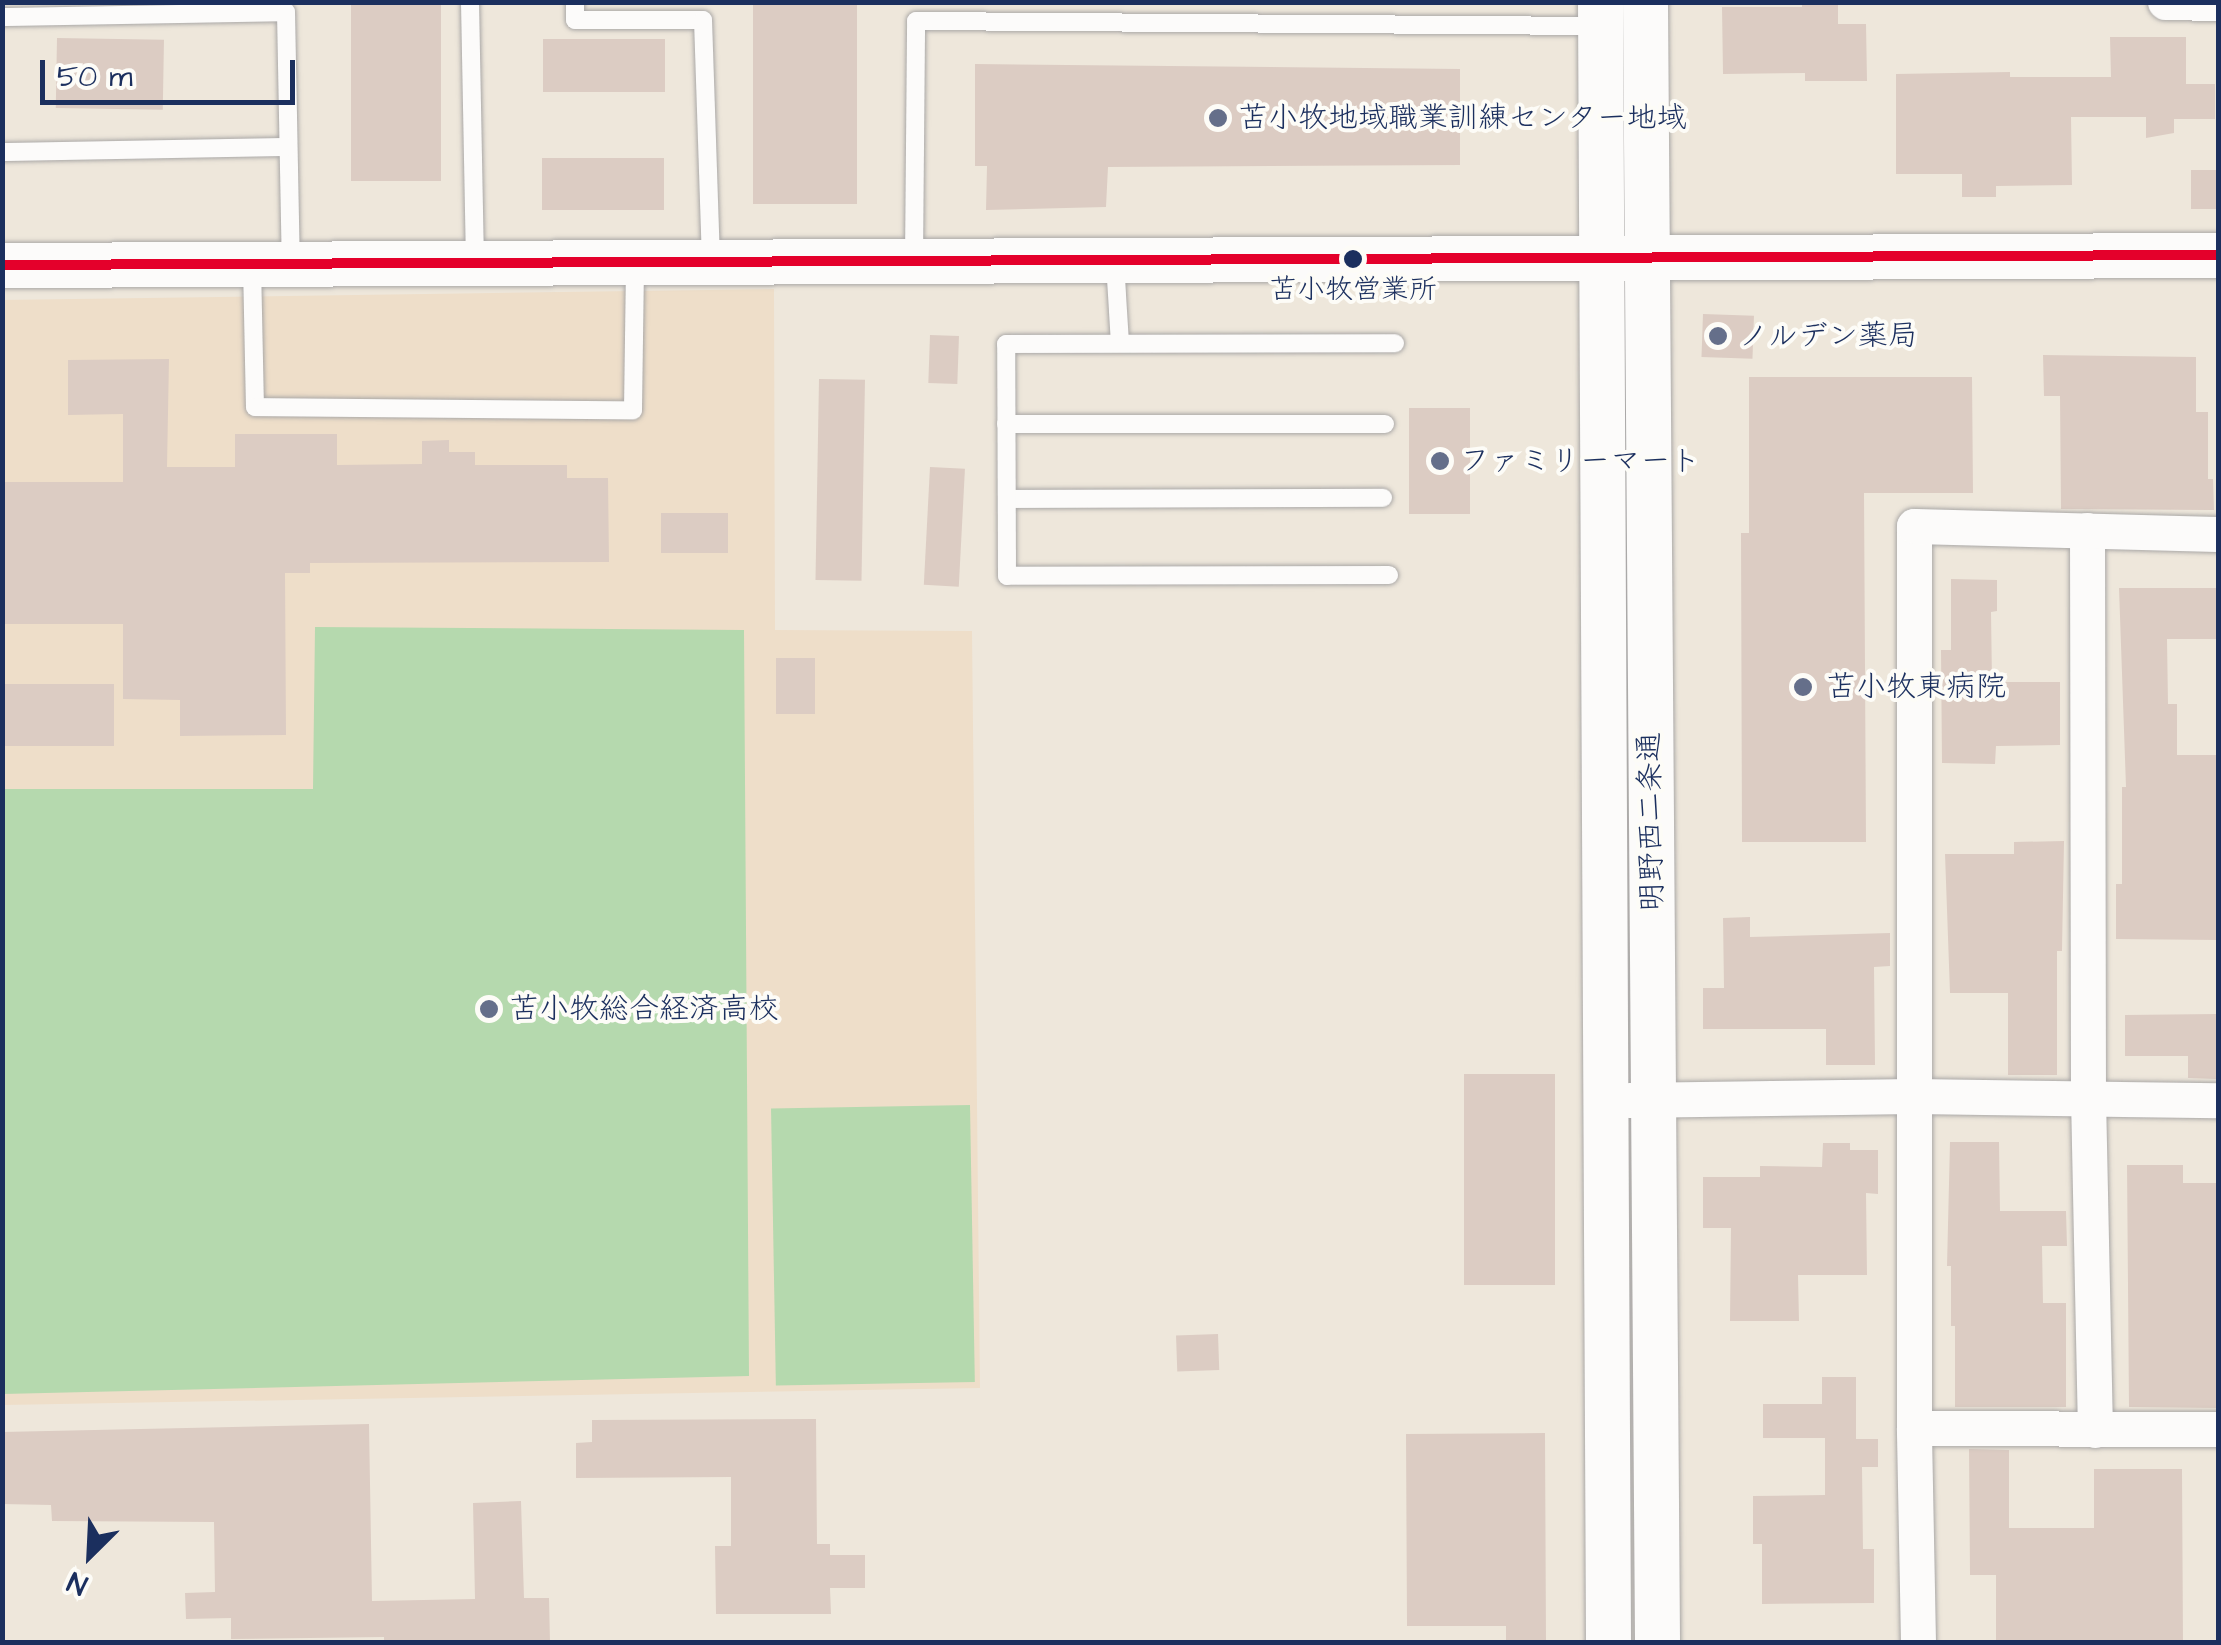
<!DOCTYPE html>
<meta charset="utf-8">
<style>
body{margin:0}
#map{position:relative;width:2221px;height:1645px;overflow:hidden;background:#eee7db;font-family:"Architects Daughter","Klee One",sans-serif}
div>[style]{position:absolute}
.built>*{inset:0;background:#eedec9}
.green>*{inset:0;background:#b5d9ae;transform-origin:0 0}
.building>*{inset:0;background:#dcccc3;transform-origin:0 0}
.roads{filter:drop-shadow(0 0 2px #aaa8a7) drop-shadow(0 0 2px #aaa8a7)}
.service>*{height:18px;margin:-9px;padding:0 9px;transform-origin:9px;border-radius:9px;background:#fcfbfa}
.minor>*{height:35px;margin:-17.5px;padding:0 17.5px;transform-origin:17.5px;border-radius:17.5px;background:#fcfbfa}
.tertiary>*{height:45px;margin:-22.5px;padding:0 22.5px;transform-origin:22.5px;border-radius:22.5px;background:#fcfbfa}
.bus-1>*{height:10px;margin:-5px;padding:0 5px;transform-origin:5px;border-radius:5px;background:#e4002b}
.dots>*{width:28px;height:28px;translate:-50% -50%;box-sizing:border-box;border:5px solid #fdfcf7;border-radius:50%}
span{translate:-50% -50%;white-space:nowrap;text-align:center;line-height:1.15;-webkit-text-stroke:8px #fdfcf7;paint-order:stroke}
.bus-label{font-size:28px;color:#1b2f5e}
.poi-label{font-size:30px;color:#1b2f5e}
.left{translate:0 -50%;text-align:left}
.street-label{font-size:30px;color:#1b2f5e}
.frame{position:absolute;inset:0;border:5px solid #1b2f5e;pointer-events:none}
.north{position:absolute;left:40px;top:1505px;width:100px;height:100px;-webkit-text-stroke:8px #fdfcf7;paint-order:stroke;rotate:204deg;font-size:28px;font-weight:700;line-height:40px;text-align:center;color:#1b2f5e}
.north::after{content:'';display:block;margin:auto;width:35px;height:45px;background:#1b2f5e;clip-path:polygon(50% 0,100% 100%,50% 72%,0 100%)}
.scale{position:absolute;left:40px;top:60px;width:255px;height:45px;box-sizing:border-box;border:5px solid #1b2f5e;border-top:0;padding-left:12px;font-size:30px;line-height:35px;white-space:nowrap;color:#1b2f5e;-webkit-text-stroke:8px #fdfcf7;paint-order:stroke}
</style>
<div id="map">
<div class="built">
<div style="clip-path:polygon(774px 289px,775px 630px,972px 631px,980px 1388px,3px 1405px,2px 300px)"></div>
</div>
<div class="green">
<div style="clip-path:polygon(315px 627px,744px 630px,749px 1376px,3px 1394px,3px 789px,313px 789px)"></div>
<div style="left:970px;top:1105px;width:277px;height:199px;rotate:89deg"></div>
</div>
<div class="building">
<div style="left:351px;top:2px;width:90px;height:179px"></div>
<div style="left:753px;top:2px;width:104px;height:202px"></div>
<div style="clip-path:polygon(1802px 2px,1838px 2px,1838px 24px,1866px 24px,1867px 81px,1805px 81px,1805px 73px,1723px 74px,1722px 7px,1802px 7px)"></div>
<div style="clip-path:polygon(2110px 37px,2186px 37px,2186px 84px,2215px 84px,2215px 119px,2174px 119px,2174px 133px,2146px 138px,2146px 117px,2071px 117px,2072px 185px,1996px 186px,1996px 197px,1962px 197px,1962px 174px,1896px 174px,1896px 74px,2010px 72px,2010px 77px,2111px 77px)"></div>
<div style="left:57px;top:38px;width:107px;height:70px;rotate:1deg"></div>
<div style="left:543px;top:39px;width:122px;height:53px"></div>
<div style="clip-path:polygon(975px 64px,1460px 69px,1460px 165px,1108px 167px,1106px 207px,986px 210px,987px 166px,975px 166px)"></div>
<div style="left:542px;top:158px;width:122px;height:52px"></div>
<div style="left:2191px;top:170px;width:27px;height:39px"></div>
<div style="left:1703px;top:314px;width:51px;height:43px;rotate:2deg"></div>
<div style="left:930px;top:335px;width:29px;height:48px;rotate:2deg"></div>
<div style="clip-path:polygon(2043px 355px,2196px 357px,2196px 412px,2208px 412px,2208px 479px,2213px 479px,2214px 510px,2061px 509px,2060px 396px,2044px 396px)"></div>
<div style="clip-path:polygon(169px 359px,167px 467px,235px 467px,235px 434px,337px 434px,337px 465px,422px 464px,422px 441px,449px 440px,449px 452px,475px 452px,475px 465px,567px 465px,567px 478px,608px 478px,609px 562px,310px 563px,310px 573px,285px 573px,286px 735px,180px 736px,180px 700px,123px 699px,123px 624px,2px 624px,2px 482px,123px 482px,123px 414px,68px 415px,68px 360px)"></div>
<div style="clip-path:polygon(1749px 377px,1972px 377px,1973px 493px,1864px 493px,1866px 842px,1742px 842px,1741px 533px,1749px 533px)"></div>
<div style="left:819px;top:379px;width:46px;height:201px;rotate:1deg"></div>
<div style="left:1409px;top:408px;width:61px;height:106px"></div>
<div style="left:930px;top:467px;width:35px;height:118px;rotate:3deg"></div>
<div style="left:661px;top:513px;width:67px;height:40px"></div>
<div style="clip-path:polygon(1951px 579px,1997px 580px,1997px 611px,1991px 612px,1992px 682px,2060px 682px,2060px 745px,1996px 746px,1995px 764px,1942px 763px,1941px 650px,1951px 650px)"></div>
<div style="clip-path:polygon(2119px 588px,2218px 588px,2218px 639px,2167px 639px,2168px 704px,2177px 704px,2177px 755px,2218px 755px,2218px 940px,2116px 939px,2116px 884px,2122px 884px,2122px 787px,2126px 787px)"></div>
<div style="left:776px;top:658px;width:39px;height:56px"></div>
<div style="left:2px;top:684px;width:112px;height:62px"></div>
<div style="clip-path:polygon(2064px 841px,2062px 951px,2057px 951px,2057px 1075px,2008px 1075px,2008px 993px,1950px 993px,1945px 854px,2014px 854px,2014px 842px)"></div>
<div style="clip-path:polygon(1750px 917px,1750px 937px,1890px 933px,1890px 966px,1874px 967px,1875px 1065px,1826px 1065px,1826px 1029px,1703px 1029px,1703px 988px,1724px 988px,1723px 918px)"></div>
<div style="clip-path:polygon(2216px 1014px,2216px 1079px,2188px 1078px,2188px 1056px,2125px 1056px,2125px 1015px)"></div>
<div style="left:1464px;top:1074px;width:91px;height:211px"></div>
<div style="clip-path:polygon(1950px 1142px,1999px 1142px,2000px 1211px,2066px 1211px,2067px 1246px,2042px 1246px,2043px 1303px,2066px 1303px,2066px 1407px,1955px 1407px,1955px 1326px,1951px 1326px,1951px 1266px,1947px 1266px)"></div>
<div style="clip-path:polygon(1823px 1143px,1850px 1143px,1850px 1150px,1878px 1150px,1878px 1194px,1866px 1193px,1867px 1275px,1798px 1275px,1799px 1321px,1730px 1321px,1731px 1228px,1703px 1228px,1703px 1177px,1760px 1177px,1760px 1166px,1822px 1167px)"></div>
<div style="clip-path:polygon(2127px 1165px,2183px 1165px,2183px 1183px,2218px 1183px,2218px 1408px,2129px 1407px)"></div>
<div style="left:1218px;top:1334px;width:36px;height:42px;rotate:88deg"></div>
<div style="clip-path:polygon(1822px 1377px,1856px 1377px,1856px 1439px,1878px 1439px,1878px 1467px,1862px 1467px,1863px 1549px,1874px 1549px,1874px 1603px,1762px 1604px,1762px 1544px,1753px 1544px,1753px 1496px,1825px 1495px,1825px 1438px,1763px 1438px,1763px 1404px,1822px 1404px)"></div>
<div style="clip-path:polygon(816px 1419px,817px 1544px,830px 1544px,830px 1555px,865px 1555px,865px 1588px,830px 1588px,831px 1614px,716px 1614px,715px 1546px,731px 1546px,731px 1477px,576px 1478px,576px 1443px,592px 1442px,592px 1420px)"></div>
<div style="clip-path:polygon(369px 1424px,372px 1601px,475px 1599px,473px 1503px,521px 1501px,524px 1598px,549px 1598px,550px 1642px,384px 1642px,384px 1637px,231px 1639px,231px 1618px,186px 1619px,185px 1593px,215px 1592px,214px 1522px,52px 1521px,51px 1505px,2px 1504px,2px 1432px)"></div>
<div style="clip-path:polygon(1545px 1433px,1546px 1642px,1506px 1642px,1506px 1626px,1407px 1626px,1406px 1434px)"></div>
<div style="clip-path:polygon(1969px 1449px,2009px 1450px,2009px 1528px,2094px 1528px,2094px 1469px,2182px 1469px,2183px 1642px,1996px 1642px,1996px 1575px,1970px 1575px)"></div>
</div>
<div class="roads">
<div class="service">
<div style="left:470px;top:2px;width:261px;rotate:88.9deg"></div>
<div style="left:575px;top:2px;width:18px;rotate:90deg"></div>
<div style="left:575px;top:20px;width:128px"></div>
<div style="left:703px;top:20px;width:242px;rotate:88.1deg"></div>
<div style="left:2px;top:17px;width:284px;rotate:-1deg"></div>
<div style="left:286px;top:12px;width:252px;rotate:88.9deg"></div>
<div style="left:2px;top:152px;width:286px;rotate:-1deg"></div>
<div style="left:914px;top:261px;width:240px;rotate:-89.5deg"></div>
<div style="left:916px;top:21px;width:684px;rotate:0.42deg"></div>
<div style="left:1115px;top:262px;width:81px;rotate:86.5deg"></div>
<div style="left:252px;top:265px;width:142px;rotate:88.8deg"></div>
<div style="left:255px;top:407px;width:378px;rotate:0.5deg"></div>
<div style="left:633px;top:410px;width:147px;rotate:-89.2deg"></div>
<div style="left:1006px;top:424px;width:379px"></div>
<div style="left:1007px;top:499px;width:376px;rotate:-0.2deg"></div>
<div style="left:1389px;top:575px;width:382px;rotate:179.9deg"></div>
<div style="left:1007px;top:576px;width:232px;rotate:-90.2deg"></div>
<div style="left:1006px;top:344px;width:389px;rotate:-0.1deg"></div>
</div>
<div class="minor">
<div style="left:2165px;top:2px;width:53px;rotate:1.1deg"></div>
<div style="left:2087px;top:530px;width:567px;rotate:89.9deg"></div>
<div style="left:2088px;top:1097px;width:333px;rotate:88.8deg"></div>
<div style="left:1629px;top:1100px;width:285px;rotate:-0.8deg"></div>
<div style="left:1914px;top:1096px;width:304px;rotate:0.8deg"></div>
<div style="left:1914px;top:1428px;width:304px;rotate:0.2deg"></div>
<div style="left:1918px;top:1642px;width:214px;rotate:-91.1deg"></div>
<div style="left:1914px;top:1428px;width:902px;rotate:-90deg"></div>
<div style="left:1914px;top:526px;width:304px;rotate:1.5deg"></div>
</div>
<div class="tertiary">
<div style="left:1600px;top:2px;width:1640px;rotate:89.72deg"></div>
<div style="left:1645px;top:2px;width:1640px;rotate:89.58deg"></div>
<div style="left:2px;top:265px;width:2216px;rotate:-0.26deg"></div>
</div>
</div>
<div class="bus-1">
<div style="left:2px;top:265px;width:2216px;rotate:-0.26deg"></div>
</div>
<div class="dots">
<div style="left:1218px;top:118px;background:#656f8a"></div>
<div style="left:1353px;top:259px;background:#1b2f5e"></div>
<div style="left:1718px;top:336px;background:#656f8a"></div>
<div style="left:1440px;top:461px;background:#656f8a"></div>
<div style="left:1803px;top:687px;background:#656f8a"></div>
<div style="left:489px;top:1009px;background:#656f8a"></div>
</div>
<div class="bus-label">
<span style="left:1353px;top:290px">苫小牧営業所</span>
</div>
<div class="poi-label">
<span class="left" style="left:1238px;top:118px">苫小牧地域職業訓練センター地域</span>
<span class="left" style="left:1738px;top:336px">ノルデン薬局</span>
<span class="left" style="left:1460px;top:461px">ファミリーマート</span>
<span class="left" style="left:1826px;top:687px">苫小牧東病院</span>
<span class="left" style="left:509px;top:1009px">苫小牧総合経済高校</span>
</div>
<div class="street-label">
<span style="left:1651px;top:822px;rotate:-91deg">明野西二条通</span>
</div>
<div class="frame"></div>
<div class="north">N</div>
<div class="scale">50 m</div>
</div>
